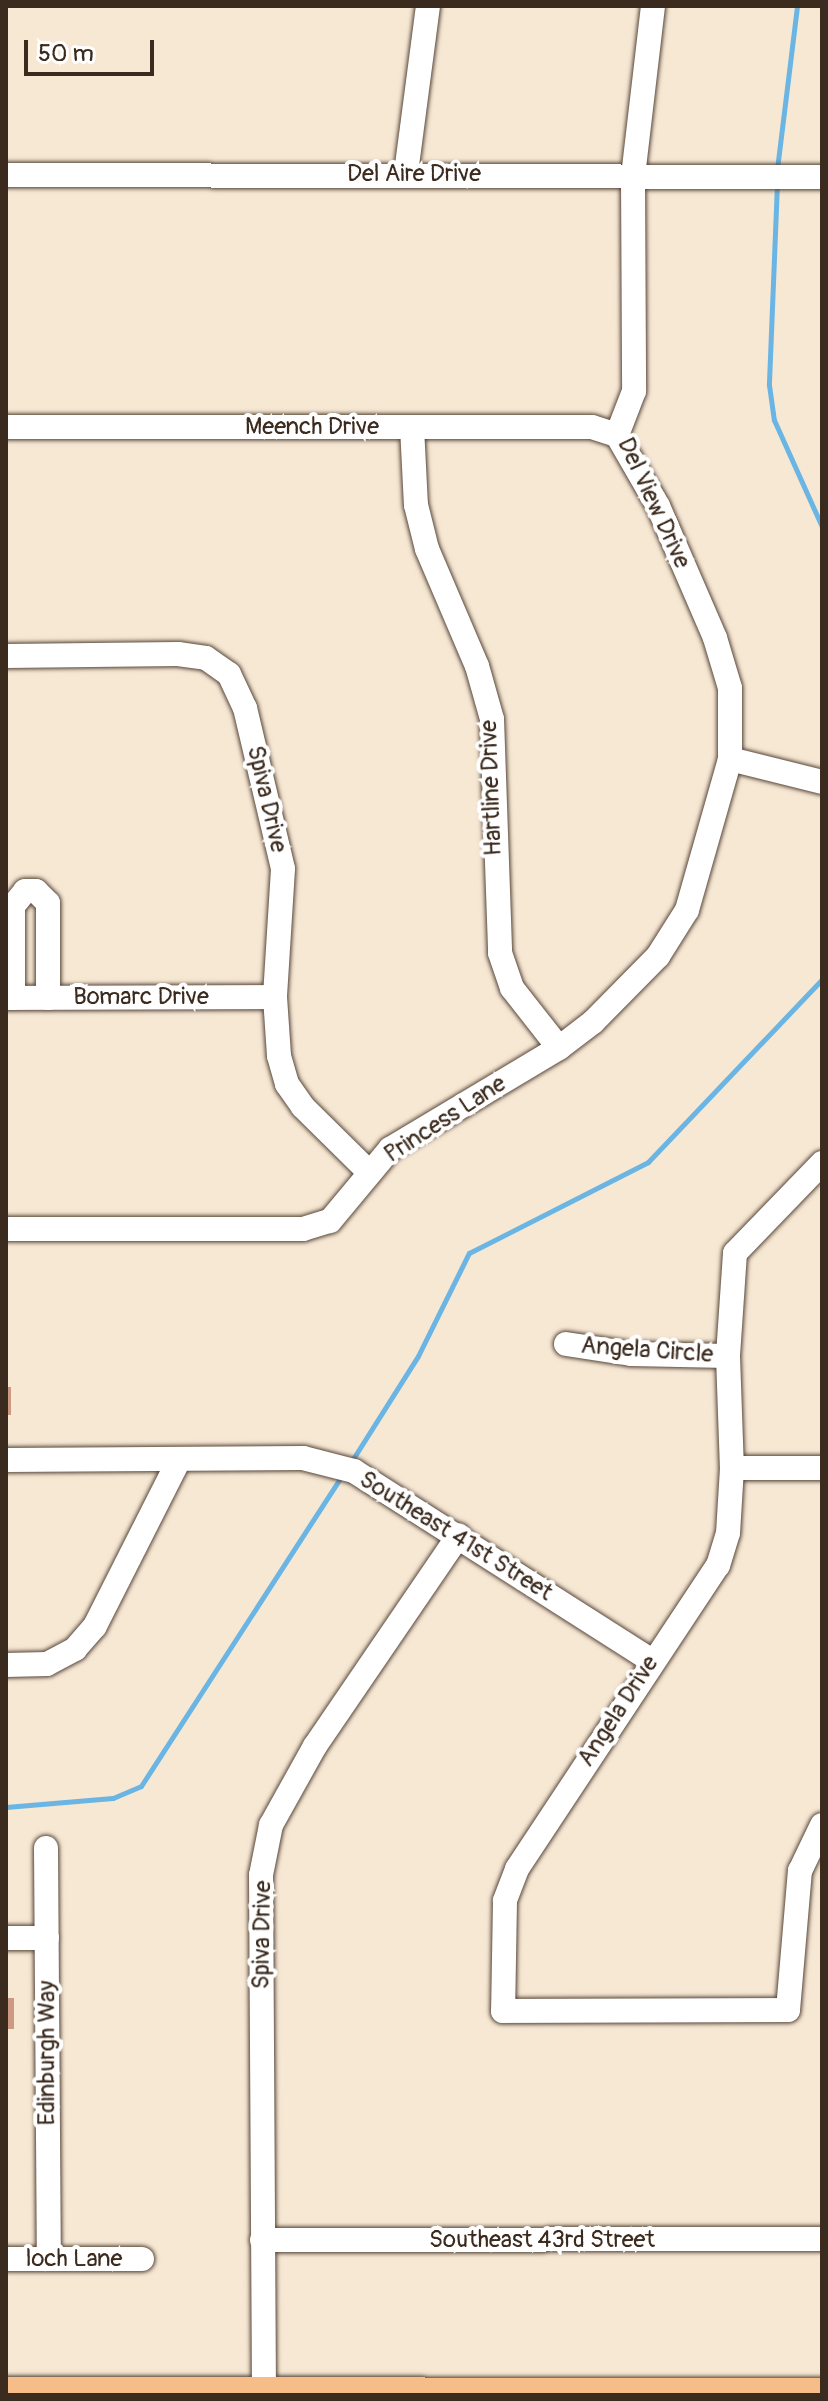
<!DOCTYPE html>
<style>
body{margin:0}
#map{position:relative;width:828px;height:2401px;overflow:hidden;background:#f7e8d4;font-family:Pangolin,sans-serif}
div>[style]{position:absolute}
.stream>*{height:5px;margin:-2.5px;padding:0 2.5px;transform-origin:2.5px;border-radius:2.5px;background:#6ab5e3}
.building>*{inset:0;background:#ce9982;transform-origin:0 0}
.roads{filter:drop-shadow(0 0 2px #574639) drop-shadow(0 0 2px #574639)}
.minor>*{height:24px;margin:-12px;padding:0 12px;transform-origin:12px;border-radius:12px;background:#fff}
.major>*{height:30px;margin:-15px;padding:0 15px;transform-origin:15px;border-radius:15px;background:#f7bd88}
span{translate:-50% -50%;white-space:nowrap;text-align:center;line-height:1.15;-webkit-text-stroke:8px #fff;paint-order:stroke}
.street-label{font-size:24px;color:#3b2a1e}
.frame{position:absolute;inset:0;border:8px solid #3b2a1e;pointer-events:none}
.scale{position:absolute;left:24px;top:40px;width:130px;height:36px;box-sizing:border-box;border:4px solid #3b2a1e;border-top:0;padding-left:10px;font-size:24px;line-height:28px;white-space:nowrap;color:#3b2a1e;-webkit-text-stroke:6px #fff;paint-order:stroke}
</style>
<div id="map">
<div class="stream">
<div style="left:777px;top:169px;width:164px;rotate:-83deg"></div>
<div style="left:777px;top:183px;width:202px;rotate:92.3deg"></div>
<div style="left:769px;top:385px;width:35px;rotate:82deg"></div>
<div style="left:774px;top:420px;width:117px;rotate:65.8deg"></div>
<div style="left:351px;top:1462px;width:125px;rotate:-57.7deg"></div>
<div style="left:418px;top:1356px;width:115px;rotate:-63.7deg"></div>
<div style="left:469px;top:1253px;width:201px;rotate:-26.9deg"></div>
<div style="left:648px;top:1162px;width:253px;rotate:-46.4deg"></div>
<div style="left:6px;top:1807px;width:107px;rotate:-4.8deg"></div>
<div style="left:113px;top:1798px;width:30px;rotate:-23deg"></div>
<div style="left:141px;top:1786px;width:368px;rotate:-57.1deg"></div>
</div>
<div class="building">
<div style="left:6px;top:1387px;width:5px;height:28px"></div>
<div style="left:6px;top:1998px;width:8px;height:31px"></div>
</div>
<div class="roads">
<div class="minor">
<div style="left:653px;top:6px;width:172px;rotate:96.7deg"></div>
<div style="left:633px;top:177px;width:214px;rotate:89.7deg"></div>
<div style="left:634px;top:391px;width:47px;rotate:111.1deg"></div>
<div style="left:617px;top:435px;width:82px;rotate:60deg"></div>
<div style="left:658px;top:506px;width:144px;rotate:66.6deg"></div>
<div style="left:715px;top:638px;width:52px;rotate:73.3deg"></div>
<div style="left:730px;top:688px;width:71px;rotate:90deg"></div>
<div style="left:730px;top:759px;width:95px;rotate:14deg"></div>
<div style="left:406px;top:173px;width:168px;rotate:-82.5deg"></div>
<div style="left:6px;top:175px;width:816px;rotate:0.14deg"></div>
<div style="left:6px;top:427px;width:586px"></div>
<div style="left:592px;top:427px;width:26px;rotate:18deg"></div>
<div style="left:412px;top:427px;width:78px;rotate:87.1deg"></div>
<div style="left:416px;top:505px;width:45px;rotate:76deg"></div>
<div style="left:427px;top:549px;width:127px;rotate:66.9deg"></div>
<div style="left:477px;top:666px;width:55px;rotate:74.2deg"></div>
<div style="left:492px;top:719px;width:234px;rotate:88deg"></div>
<div style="left:500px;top:953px;width:37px;rotate:71deg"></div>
<div style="left:512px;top:988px;width:76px;rotate:51.9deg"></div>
<div style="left:6px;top:656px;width:172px;rotate:-0.7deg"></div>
<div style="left:178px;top:654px;width:28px;rotate:8deg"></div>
<div style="left:206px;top:658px;width:28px;rotate:35deg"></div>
<div style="left:229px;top:674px;width:38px;rotate:65deg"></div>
<div style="left:245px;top:708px;width:165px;rotate:76.7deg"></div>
<div style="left:283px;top:869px;width:128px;rotate:93.6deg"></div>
<div style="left:275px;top:997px;width:59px;rotate:86.1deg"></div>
<div style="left:279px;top:1056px;width:29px;rotate:74deg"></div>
<div style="left:287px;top:1084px;width:28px;rotate:55deg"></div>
<div style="left:303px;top:1107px;width:91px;rotate:44.6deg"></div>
<div style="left:6px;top:998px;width:269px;rotate:-0.2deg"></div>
<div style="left:13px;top:998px;width:92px;rotate:-90deg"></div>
<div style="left:13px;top:906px;width:19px;rotate:-51deg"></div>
<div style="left:25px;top:891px;width:11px"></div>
<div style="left:36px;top:891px;width:17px;rotate:45deg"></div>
<div style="left:48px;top:903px;width:95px;rotate:90deg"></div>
<div style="left:822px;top:1163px;width:125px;rotate:134deg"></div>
<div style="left:735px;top:1253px;width:103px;rotate:93.9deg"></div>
<div style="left:728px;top:1356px;width:112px;rotate:88deg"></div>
<div style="left:732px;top:1468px;width:65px;rotate:93.5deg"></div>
<div style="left:728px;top:1533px;width:34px;rotate:107deg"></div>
<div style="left:718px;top:1565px;width:364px;rotate:123.5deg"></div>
<div style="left:517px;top:1869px;width:34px;rotate:111deg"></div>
<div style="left:505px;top:1901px;width:110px;rotate:91deg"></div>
<div style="left:503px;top:2011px;width:285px;rotate:-0.2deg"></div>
<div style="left:788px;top:2010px;width:140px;rotate:-85.1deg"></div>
<div style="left:800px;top:1871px;width:51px;rotate:-64.4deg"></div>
<div style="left:6px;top:1229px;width:297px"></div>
<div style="left:303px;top:1229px;width:28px;rotate:-17deg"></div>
<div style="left:330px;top:1221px;width:94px;rotate:-50.2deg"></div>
<div style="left:390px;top:1149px;width:197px;rotate:-30.9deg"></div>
<div style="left:559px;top:1048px;width:43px;rotate:-37.4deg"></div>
<div style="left:593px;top:1022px;width:93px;rotate:-45.4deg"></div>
<div style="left:658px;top:956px;width:54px;rotate:-57.8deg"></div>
<div style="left:687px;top:910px;width:157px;rotate:-74.1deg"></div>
<div style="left:566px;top:1344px;width:66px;rotate:8.7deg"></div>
<div style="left:631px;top:1354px;width:97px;rotate:1.2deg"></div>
<div style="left:6px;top:1460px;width:297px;rotate:-0.4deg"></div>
<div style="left:303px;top:1458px;width:53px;rotate:14.3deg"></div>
<div style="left:354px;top:1471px;width:352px;rotate:32.5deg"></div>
<div style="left:732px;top:1468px;width:90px"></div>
<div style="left:6px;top:1665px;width:41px;rotate:-1.4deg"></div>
<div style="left:47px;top:1664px;width:32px;rotate:-28deg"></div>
<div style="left:75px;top:1649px;width:30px;rotate:-49deg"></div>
<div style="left:95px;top:1626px;width:184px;rotate:-63.2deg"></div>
<div style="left:46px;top:1848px;width:411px;rotate:89.6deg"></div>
<div style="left:6px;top:1938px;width:41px"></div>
<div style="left:262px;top:2240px;width:560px;rotate:-0.1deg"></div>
<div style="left:6px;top:2259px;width:136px"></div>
<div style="left:264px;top:2393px;width:518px;rotate:-90.33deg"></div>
<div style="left:261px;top:1875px;width:51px;rotate:-78.7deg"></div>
<div style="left:271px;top:1825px;width:90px;rotate:-60.9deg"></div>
<div style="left:315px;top:1746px;width:255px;rotate:-55.7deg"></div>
</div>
<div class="major">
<div style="left:6px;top:2392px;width:816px;rotate:0.07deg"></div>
</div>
</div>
<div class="street-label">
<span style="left:414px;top:174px">Del Aire Drive</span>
<span style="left:312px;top:427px">Meench Drive</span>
<span style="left:654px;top:503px;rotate:65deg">Del View Drive</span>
<span style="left:491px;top:788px;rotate:-92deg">Hartline Drive</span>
<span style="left:267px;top:799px;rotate:77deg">Spiva Drive</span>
<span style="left:141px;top:997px">Bomarc Drive</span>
<span style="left:445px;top:1119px;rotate:-33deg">Princess Lane</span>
<span style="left:647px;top:1350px;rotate:4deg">Angela Circle</span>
<span style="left:456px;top:1536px;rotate:32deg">Southeast 41st Street</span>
<span style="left:618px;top:1711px;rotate:-57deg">Angela Drive</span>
<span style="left:262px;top:1935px;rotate:-89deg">Spiva Drive</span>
<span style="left:47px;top:2053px;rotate:-90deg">Edinburgh Way</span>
<span style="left:542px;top:2240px">Southeast 43rd Street</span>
<span style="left:74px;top:2259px">loch Lane</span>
</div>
<div class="frame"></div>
<div class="scale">50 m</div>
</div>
